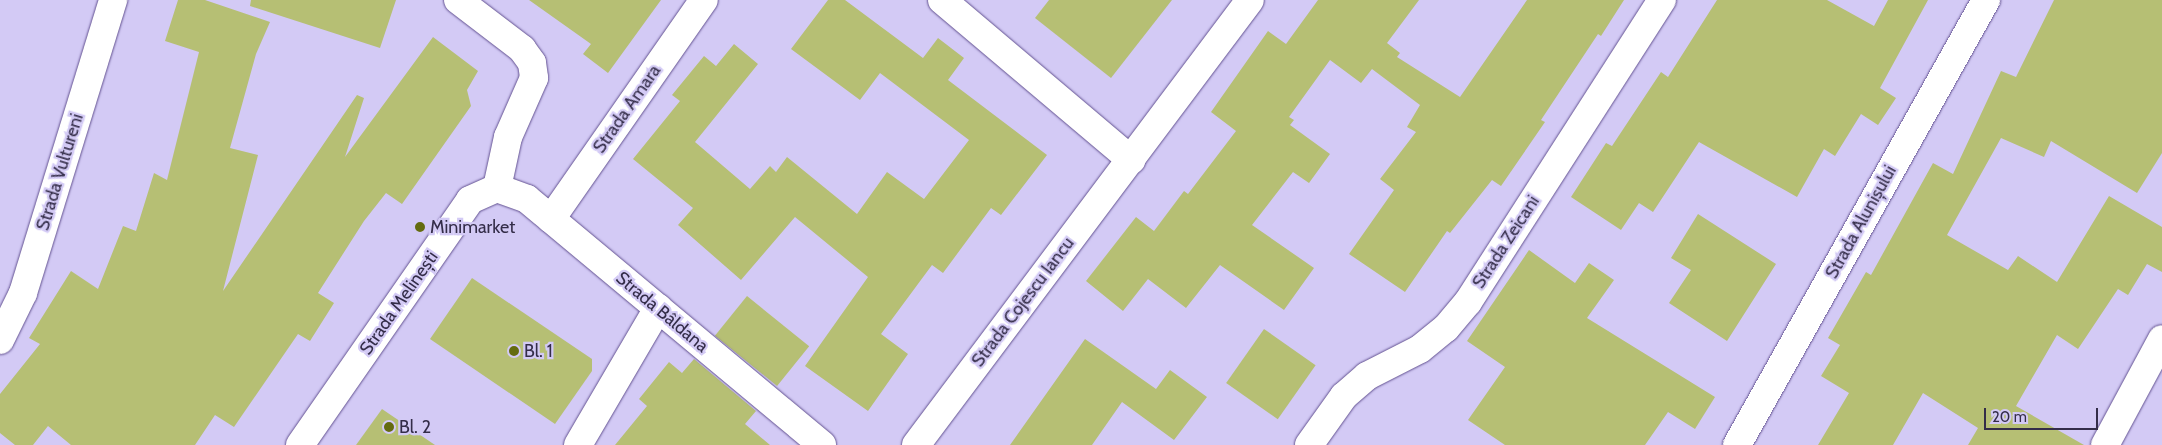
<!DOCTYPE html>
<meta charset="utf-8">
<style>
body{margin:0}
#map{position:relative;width:2162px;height:445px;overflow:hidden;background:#d3caf5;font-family:Cabin,sans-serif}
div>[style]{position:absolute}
.building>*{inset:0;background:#b6bf74;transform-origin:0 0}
.roads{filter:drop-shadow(0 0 1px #635291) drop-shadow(0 0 1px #635291)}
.minor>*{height:28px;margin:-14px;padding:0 14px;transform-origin:14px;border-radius:14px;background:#fff}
.dots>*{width:14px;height:14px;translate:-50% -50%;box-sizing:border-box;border:2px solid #d3caf5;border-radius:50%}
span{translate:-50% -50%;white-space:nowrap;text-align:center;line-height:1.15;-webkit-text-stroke:4.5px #d3caf5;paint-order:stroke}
.street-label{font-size:18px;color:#342d49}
.poi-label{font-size:18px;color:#342d49}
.left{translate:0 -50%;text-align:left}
.scale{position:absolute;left:1984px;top:408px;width:114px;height:22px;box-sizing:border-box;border:2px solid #342d49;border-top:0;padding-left:6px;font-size:15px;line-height:18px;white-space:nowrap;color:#342d49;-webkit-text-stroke:4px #d3caf5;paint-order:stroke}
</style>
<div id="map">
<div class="building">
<div style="clip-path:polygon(178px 0,205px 0,270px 22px,256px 54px,230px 148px,258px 155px,223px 291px,357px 95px,364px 98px,345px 157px,433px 37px,478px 71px,467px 90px,471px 106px,402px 204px,386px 193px,364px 221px,318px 293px,334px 303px,310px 341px,298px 334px,234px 427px,215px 415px,195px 445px,71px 445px,48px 426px,33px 445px,15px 445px,0 433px,0 394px,40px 344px,29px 338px,71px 271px,98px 289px,123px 226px,136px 231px,154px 173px,167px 180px,199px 52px,165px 41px)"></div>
<div style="clip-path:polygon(251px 0,396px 0,380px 48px,250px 6px)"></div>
<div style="clip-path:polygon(529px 0,661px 0,608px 73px,583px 54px,591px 44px)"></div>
<div style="clip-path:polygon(828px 0,845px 0,923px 58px,938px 38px,964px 58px,948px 80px,1047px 155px,1001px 215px,991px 208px,943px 273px,932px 265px,881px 334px,908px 354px,868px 411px,805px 366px,868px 277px,795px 217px,741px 280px,678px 225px,693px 208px,633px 159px,680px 101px,672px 95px,704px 56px,716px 66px,734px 44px,758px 64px,695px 142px,750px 189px,770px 166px,776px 172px,787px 157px,857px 214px,887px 172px,924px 199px,969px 140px,880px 73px,860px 100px,791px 49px)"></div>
<div style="clip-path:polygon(1049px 0,1172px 0,1111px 78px,1035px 18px)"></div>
<div style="clip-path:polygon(1318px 0,1419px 0,1387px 43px,1400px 53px,1397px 57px,1460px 97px,1527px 0,1624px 0,1601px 36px,1598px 34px,1541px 120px,1545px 122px,1501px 186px,1492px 180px,1450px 233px,1447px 231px,1405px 292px,1349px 254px,1394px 190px,1380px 179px,1416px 132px,1407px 127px,1420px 105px,1372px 69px,1361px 83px,1330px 60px,1289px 117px,1294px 120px,1290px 125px,1330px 154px,1309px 183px,1293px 172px,1252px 225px,1314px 268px,1284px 310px,1220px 265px,1186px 308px,1148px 279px,1123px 311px,1086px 281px,1136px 217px,1154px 231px,1184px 191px,1188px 194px,1236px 131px,1211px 112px,1268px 31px,1286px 44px)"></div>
<div style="clip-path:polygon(1717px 0,1827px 0,1874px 26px,1888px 0,1928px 0,1880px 88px,1896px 98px,1878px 125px,1861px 114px,1835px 156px,1824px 149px,1797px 197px,1699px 142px,1653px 212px,1639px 203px,1621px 230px,1571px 197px,1606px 143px,1612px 146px,1661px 72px,1668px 77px)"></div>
<div style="clip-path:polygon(2054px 0,2162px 0,2162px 153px,2137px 193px,2051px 141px,2044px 157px,2001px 138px,1947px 235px,2008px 270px,2018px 256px,2057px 282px,2109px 196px,2162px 227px,2162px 272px,2147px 264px,2128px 295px,2118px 289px,2078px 349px,2057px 335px,2016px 406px,2084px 445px,1968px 445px,1978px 428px,1923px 393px,1893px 445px,1818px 445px,1849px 393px,1821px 376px,1840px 345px,1828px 338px,1866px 272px,1871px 275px,1933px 163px,1953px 174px,2001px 71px,2016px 77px)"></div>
<div style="clip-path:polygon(1698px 214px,1776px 264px,1727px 341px,1669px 303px,1691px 270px,1671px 258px)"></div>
<div style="clip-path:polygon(1529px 250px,1575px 283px,1589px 263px,1614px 280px,1587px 318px,1715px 397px,1695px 429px,1668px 412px,1645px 445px,1505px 445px,1468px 420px,1505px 367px,1467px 341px)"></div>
<div style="clip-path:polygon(472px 278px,592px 359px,592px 371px,555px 424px,430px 339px)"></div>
<div style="left:747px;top:296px;width:80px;height:51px;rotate:39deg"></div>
<div style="left:1264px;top:329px;width:63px;height:66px;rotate:35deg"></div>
<div style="clip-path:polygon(1085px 339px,1156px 389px,1170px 370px,1207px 397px,1174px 440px,1122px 402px,1092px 445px,1010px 445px)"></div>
<div style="clip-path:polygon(694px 359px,756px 411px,745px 424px,770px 445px,615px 445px,647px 406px,639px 399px,669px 362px,682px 373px)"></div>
<div style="clip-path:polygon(382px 409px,435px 445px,356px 445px)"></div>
</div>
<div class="roads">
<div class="minor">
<div style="left:458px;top:0;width:81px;rotate:37.4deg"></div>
<div style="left:522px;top:49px;width:17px;rotate:54deg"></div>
<div style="left:532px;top:63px;width:15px;rotate:82deg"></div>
<div style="left:534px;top:78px;width:64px;rotate:113.8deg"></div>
<div style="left:508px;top:137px;width:52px;rotate:102.2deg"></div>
<div style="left:942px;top:0;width:248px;rotate:40.2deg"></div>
<div style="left:551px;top:219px;width:267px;rotate:-55.1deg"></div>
<div style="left:0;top:340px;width:52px;rotate:-63.9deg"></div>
<div style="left:23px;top:293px;width:307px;rotate:-72.9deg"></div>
<div style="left:300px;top:445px;width:298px;rotate:-55.2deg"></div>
<div style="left:470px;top:200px;width:30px;rotate:-24deg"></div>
<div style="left:497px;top:188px;width:32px;rotate:20deg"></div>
<div style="left:527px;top:199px;width:384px;rotate:39.8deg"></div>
<div style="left:578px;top:445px;width:159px;rotate:-59.7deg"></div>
<div style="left:916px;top:445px;width:556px;rotate:-53.11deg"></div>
<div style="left:1309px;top:445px;width:60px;rotate:-54.5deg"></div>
<div style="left:1344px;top:396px;width:30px;rotate:-41deg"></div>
<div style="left:1367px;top:376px;width:59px;rotate:-27deg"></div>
<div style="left:1420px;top:349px;width:33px;rotate:-39deg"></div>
<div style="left:1446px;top:328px;width:34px;rotate:-50deg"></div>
<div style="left:1468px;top:302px;width:359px;rotate:-57.3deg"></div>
<div style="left:1737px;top:445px;width:510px;rotate:-60.77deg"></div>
<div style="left:2105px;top:445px;width:120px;rotate:-61.7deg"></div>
</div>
</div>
<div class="dots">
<div style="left:420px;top:227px;background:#646b0f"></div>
<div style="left:514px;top:351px;background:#646b0f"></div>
<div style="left:389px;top:427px;background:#646b0f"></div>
</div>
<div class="street-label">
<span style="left:627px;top:109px;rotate:-55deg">Strada Amara</span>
<span style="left:60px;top:172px;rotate:-73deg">Strada Vultureni</span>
<span style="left:1861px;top:222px;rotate:-61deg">Strada Alunișului</span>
<span style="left:1506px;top:242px;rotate:-57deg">Strada Zeicani</span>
<span style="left:1023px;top:302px;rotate:-53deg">Strada Cojescu Iancu</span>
<span style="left:399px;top:303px;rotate:-55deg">Strada Melinești</span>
<span style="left:662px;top:312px;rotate:40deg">Strada Bâldana</span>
</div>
<div class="poi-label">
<span class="left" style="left:430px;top:227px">Minimarket</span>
<span class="left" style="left:524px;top:351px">Bl. 1</span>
<span class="left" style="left:399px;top:427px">Bl. 2</span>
</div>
<div class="scale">20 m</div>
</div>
